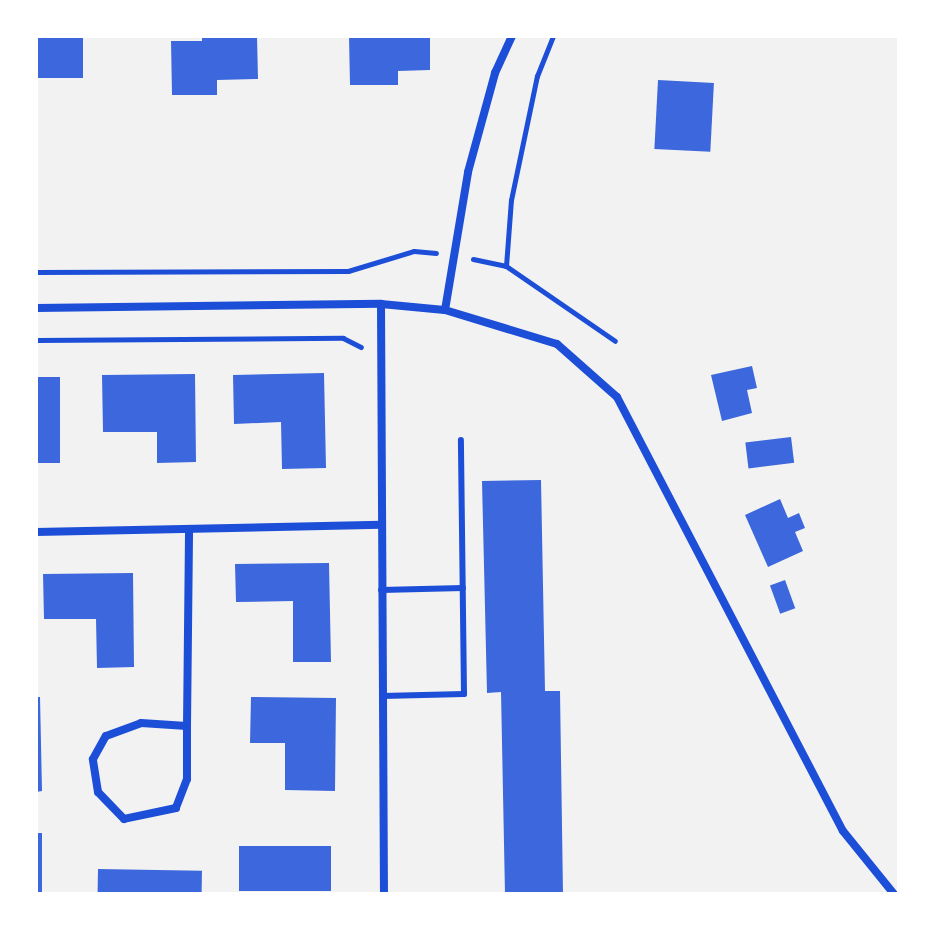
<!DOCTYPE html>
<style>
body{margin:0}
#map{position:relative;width:935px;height:930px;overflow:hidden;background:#f2f2f2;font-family:Raleway,sans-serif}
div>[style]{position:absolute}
.building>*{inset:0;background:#3d67dc;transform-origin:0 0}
.path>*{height:5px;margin:-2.5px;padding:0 2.5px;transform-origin:2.5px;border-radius:2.5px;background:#1d4ed8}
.service>*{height:6px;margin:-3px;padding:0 3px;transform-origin:3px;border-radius:3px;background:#1d4ed8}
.minor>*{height:8px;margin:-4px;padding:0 4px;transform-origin:4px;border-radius:4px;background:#1d4ed8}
span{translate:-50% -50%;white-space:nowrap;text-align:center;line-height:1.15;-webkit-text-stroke:7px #fff;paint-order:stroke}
.frame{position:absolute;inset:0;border:38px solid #fff;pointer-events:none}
</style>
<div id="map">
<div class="building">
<div style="left:36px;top:36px;width:47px;height:42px"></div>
<div style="clip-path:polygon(202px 36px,257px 36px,258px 79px,217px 80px,217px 95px,172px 95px,171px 41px,202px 41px)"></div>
<div style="clip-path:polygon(349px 36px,430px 36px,430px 70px,398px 71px,398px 85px,350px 85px)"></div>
<div style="left:658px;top:80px;width:56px;height:69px;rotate:3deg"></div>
<div style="clip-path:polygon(752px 366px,757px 388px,747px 390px,752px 413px,722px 421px,711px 375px)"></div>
<div style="clip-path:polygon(324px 373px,326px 468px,282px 469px,281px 422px,234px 424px,233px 375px)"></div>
<div style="clip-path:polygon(195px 374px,196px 462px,157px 463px,157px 432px,103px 432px,102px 375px)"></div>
<div style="left:36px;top:377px;width:24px;height:86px"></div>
<div style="left:791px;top:437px;width:26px;height:46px;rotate:83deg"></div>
<div style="clip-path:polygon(541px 480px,545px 691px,560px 691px,563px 894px,505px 894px,501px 692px,487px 693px,482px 481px)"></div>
<div style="clip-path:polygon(780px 499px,788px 518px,799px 513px,805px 528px,795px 532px,803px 551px,768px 567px,745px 515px)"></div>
<div style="clip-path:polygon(329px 563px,331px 662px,293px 662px,293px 601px,236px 602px,235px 564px)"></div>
<div style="clip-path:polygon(133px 573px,134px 667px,97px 668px,96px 619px,44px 619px,43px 574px)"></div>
<div style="left:785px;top:580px;width:30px;height:16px;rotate:70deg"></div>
<div style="clip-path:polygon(36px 697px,40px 697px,42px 791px,36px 792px)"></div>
<div style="clip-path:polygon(251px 697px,336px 698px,335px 791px,285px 790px,285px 743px,250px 743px)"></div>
<div style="left:36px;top:833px;width:6px;height:61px"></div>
<div style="left:239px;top:846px;width:92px;height:45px"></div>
<div style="left:98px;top:869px;width:104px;height:25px;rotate:1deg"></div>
</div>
<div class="path">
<div style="left:473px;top:259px;width:34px;rotate:12deg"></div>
<div style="left:506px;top:266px;width:132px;rotate:34.5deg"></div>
<div style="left:506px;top:266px;width:66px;rotate:-85.7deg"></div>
<div style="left:511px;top:200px;width:127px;rotate:-78.2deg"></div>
<div style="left:537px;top:76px;width:43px;rotate:-68.2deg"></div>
<div style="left:36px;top:272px;width:312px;rotate:-0.2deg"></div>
<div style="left:348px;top:271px;width:69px;rotate:-16.9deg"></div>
<div style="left:414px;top:251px;width:22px;rotate:5deg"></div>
<div style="left:36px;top:340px;width:307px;rotate:-0.4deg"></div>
<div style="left:343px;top:338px;width:20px;rotate:27deg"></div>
</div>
<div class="service">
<div style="left:381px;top:590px;width:82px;rotate:-1.4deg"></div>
<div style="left:382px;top:696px;width:82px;rotate:-1.4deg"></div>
<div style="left:464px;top:694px;width:254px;rotate:-90.7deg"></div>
</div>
<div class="minor">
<div style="left:381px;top:304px;width:590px;rotate:89.71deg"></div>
<div style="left:36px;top:308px;width:345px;rotate:-0.7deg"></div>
<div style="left:381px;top:304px;width:64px;rotate:5.4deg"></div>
<div style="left:445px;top:310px;width:117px;rotate:16.9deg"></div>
<div style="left:557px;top:344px;width:80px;rotate:41.5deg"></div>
<div style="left:617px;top:397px;width:489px;rotate:62.5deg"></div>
<div style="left:843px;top:831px;width:81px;rotate:51deg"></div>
<div style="left:445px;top:310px;width:140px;rotate:-80.5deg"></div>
<div style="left:468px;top:172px;width:103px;rotate:-74.7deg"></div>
<div style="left:495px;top:73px;width:41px;rotate:-65.3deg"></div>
<div style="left:36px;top:532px;width:345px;rotate:-1.2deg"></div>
<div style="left:187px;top:726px;width:53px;rotate:90deg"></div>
<div style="left:187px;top:779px;width:31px;rotate:111deg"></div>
<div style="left:176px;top:808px;width:53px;rotate:168.1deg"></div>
<div style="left:124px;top:819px;width:37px;rotate:-134deg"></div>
<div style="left:98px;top:792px;width:33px;rotate:-99deg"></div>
<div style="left:93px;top:759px;width:26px;rotate:-61deg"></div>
<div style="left:106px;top:736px;width:37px;rotate:-20deg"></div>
<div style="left:141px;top:723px;width:46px;rotate:3.7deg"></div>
<div style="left:187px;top:726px;width:194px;rotate:-89.4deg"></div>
</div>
<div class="frame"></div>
</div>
